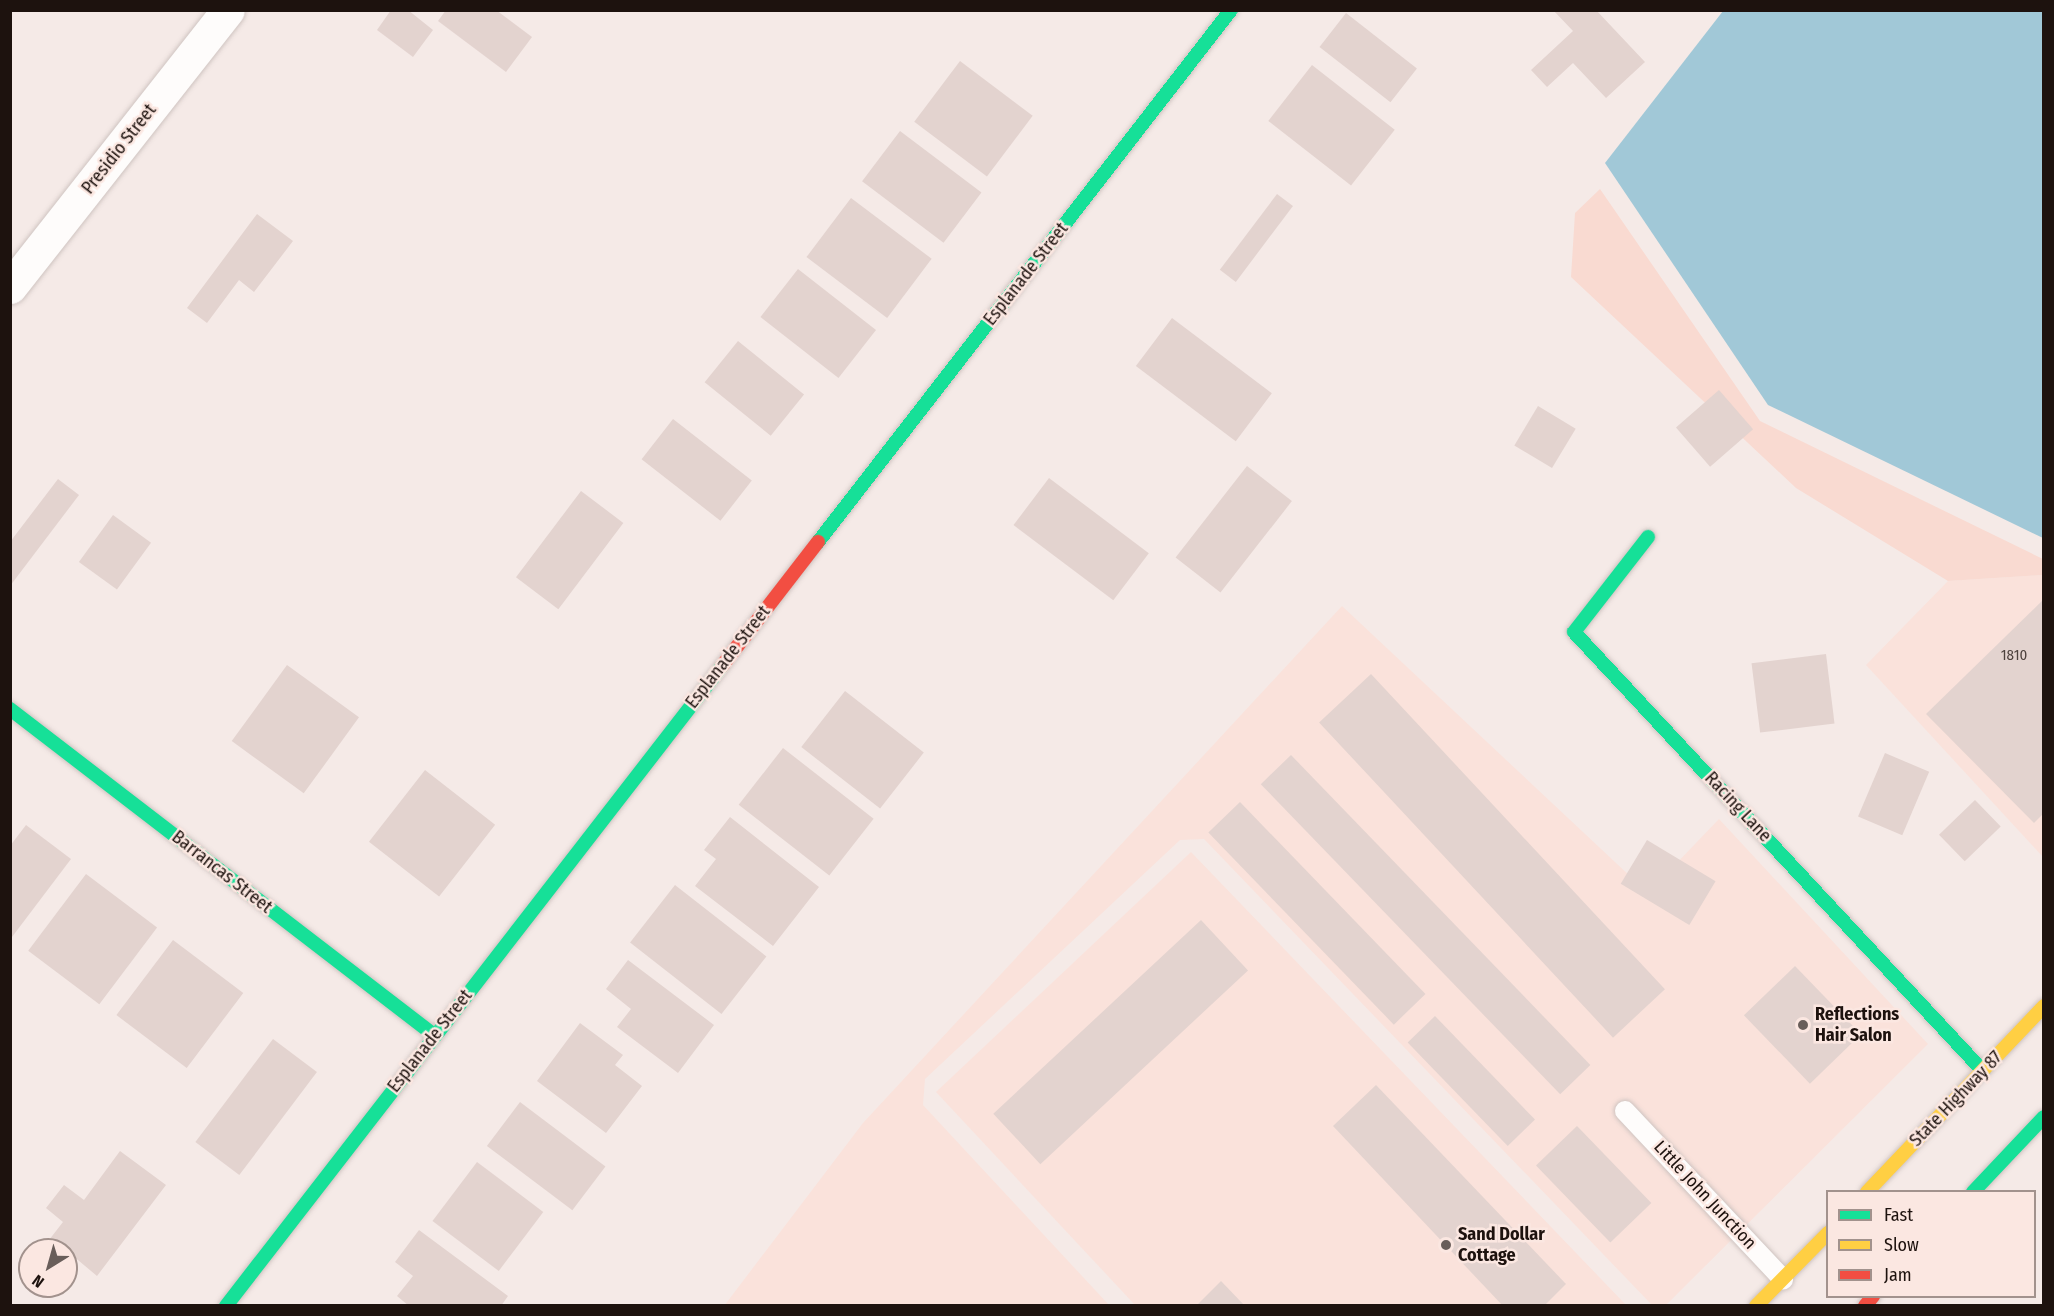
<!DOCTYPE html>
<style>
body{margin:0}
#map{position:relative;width:2054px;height:1316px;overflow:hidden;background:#f5eae7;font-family:"Fira Sans Condensed",sans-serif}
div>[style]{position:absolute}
.built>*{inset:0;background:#fae2db}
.green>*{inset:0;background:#f9dad1}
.water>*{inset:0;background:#a1c8d7}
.building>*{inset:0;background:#e3d3cf;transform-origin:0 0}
.roads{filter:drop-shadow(0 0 2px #cfc4c1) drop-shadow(0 0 2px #cfc4c1)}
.lane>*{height:20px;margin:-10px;padding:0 10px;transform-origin:10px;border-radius:10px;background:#fefcfb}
.street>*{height:33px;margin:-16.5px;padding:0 16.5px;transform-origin:16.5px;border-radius:16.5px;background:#fefcfb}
.fast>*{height:14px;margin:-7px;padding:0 7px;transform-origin:7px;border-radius:7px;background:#16e098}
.slow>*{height:14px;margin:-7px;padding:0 7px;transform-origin:7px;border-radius:7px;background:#ffcf43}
.jam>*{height:14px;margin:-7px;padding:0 7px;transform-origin:7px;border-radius:7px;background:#f24e42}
.dots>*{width:16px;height:16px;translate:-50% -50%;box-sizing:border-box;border:3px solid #fbe7e1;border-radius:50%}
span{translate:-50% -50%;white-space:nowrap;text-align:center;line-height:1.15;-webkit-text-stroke:5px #fbe7e1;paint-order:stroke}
.number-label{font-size:15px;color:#4e423e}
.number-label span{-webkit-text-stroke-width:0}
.street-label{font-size:18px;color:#1d120e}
.poi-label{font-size:18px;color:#1d120e;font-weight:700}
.left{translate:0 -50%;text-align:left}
.frame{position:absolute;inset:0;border:12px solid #1d120e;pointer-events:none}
.legend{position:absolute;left:1826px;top:1190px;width:210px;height:108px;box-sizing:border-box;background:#fbe7e1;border:2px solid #a2928d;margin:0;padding:8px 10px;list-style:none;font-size:18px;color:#1d120e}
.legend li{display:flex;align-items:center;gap:12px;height:30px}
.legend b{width:30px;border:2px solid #a2928d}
.north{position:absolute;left:18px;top:1238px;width:60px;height:60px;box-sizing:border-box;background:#fbe7e1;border:2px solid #a2928d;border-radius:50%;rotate:217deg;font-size:16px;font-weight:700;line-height:24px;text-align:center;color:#1d120e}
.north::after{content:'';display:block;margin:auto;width:21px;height:27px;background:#695e5a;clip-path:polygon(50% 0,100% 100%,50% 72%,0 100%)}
</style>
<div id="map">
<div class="built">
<div style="clip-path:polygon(2043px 575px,2043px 857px,1866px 665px,1948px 581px)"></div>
<div style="clip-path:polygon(1342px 606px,1648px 893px,1719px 819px,1928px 1044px,1666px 1305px,1652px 1305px,1204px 839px,1180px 840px,925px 1079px,923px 1105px,1109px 1305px,724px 1306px,863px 1123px)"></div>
<div style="clip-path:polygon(1191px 852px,1626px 1305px,1135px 1305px,936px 1092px)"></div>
</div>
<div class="green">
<div style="clip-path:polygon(1600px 189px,1760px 421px,2043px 559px,2043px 575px,1948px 581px,1796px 488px,1571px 277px,1575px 213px)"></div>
</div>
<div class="water">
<div style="clip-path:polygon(1723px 11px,2043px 11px,2043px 538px,1768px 405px,1605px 163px)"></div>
</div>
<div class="building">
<div style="clip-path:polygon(391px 10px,408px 10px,433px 30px,413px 57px,377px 30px)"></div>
<div style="clip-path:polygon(446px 10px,496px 10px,532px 37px,506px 72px,438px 21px)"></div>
<div style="clip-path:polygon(1553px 10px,1596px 10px,1645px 62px,1606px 98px,1573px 63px,1547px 87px,1531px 70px,1573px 31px)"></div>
<div style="left:1346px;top:13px;width:90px;height:43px;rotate:38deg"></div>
<div style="left:960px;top:61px;width:91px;height:76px;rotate:37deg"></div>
<div style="left:1312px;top:65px;width:105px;height:71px;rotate:38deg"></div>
<div style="left:900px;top:131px;width:102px;height:63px;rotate:37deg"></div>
<div style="left:1277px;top:194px;width:20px;height:95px;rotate:37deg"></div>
<div style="left:851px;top:198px;width:101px;height:74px;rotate:37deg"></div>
<div style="clip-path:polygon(257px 214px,293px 241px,254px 292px,239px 280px,207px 323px,187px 308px)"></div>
<div style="left:798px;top:269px;width:99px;height:61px;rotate:38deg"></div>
<div style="left:1172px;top:318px;width:125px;height:60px;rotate:37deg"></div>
<div style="left:738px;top:341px;width:85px;height:53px;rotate:39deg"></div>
<div style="left:1719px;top:390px;width:52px;height:57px;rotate:49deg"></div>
<div style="left:1538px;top:406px;width:44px;height:46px;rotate:31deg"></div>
<div style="left:673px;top:419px;width:100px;height:51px;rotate:38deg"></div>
<div style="left:1247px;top:466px;width:57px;height:116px;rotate:38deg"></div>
<div style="left:1049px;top:478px;width:125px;height:59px;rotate:37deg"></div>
<div style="clip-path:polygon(58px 479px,79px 495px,10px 586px,10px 542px)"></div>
<div style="left:581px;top:491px;width:53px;height:108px;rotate:37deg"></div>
<div style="left:113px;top:515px;width:47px;height:58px;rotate:36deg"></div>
<div style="clip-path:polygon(2044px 599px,2044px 813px,2034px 823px,1926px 714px)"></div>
<div style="left:1826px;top:654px;width:70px;height:75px;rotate:83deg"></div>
<div style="left:287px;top:665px;width:89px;height:94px;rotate:36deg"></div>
<div style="left:1371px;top:674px;width:431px;height:71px;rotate:47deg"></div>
<div style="left:845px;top:691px;width:100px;height:71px;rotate:38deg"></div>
<div style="left:783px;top:748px;width:115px;height:72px;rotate:38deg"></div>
<div style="left:1885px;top:753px;width:48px;height:69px;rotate:23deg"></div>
<div style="left:1291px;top:755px;width:431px;height:42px;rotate:46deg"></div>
<div style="left:425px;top:770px;width:89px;height:91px;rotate:38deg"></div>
<div style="left:1975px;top:800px;width:37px;height:50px;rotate:46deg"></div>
<div style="left:1240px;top:802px;width:267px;height:44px;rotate:46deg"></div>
<div style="clip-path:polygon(730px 817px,819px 887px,773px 946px,695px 886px,716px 859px,704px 850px)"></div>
<div style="clip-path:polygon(26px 825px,71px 859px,12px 937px,10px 846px)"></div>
<div style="left:1647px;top:840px;width:80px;height:51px;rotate:31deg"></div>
<div style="left:86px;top:874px;width:89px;height:96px;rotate:37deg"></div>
<div style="left:675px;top:885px;width:116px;height:73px;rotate:38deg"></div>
<div style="left:1201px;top:920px;width:69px;height:284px;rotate:47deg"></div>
<div style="left:173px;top:940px;width:88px;height:94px;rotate:37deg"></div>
<div style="clip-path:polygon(628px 960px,714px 1025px,678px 1073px,617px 1027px,631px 1009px,606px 989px)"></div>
<div style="left:1795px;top:966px;width:95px;height:71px;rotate:46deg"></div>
<div style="left:1435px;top:1016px;width:144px;height:38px;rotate:46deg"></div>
<div style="clip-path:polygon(580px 1023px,623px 1055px,615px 1065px,642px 1086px,606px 1133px,537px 1081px)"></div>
<div style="left:273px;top:1039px;width:55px;height:129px;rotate:37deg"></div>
<div style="clip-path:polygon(1376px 1085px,1566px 1284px,1544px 1306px,1503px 1306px,1333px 1126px)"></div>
<div style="left:520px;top:1102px;width:107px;height:55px;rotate:37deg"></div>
<div style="left:1577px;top:1126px;width:107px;height:57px;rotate:46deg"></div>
<div style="clip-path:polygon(120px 1151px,166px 1185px,97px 1276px,66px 1250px,49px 1240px,63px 1222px,46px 1208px,64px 1185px,84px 1200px)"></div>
<div style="left:477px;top:1162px;width:83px;height:74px;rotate:37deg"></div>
<div style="clip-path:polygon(419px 1230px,508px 1296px,501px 1306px,409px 1306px,397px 1296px,413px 1276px,395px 1262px)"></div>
<div style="clip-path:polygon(1221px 1281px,1245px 1306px,1196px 1306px)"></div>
</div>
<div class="roads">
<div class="lane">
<div style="left:1625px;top:1111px;width:231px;rotate:46.8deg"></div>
</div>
<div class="street">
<div style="left:10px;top:287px;width:352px;rotate:-51.8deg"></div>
</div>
<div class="fast">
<div style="left:1648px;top:537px;width:120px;rotate:127.9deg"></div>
<div style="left:1574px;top:632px;width:600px;rotate:47.03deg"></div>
<div style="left:818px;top:542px;width:673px;rotate:-52.18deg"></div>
<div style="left:10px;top:709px;width:535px;rotate:37.56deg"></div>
<div style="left:1973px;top:1192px;width:103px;rotate:-46.6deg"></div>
<div style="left:226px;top:1306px;width:810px;rotate:-52.22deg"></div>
</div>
<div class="slow">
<div style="left:1867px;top:1192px;width:257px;rotate:-46.4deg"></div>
<div style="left:1756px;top:1306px;width:103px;rotate:-45.4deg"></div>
</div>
<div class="jam">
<div style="left:722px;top:666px;width:157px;rotate:-52.3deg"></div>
<div style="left:1865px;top:1306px;width:13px;rotate:-51deg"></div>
</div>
</div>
<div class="dots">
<div style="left:1803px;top:1025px;background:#695e5a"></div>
<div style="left:1446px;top:1245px;background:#695e5a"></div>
</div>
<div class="number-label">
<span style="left:2014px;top:656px">1810</span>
</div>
<div class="street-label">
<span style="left:119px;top:149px;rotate:-52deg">Presidio Street</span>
<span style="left:1026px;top:274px;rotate:-52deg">Esplanade Street</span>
<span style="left:728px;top:657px;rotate:-52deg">Esplanade Street</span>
<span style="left:1738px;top:807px;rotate:47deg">Racing Lane</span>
<span style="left:222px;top:872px;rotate:38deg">Barrancas Street</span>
<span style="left:430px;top:1041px;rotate:-52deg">Esplanade Street</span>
<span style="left:1956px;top:1099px;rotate:-46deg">State Highway 87</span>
<span style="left:1705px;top:1195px;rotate:47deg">Little John Junction</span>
</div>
<div class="poi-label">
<span class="left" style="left:1815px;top:1025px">Reflections<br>Hair Salon</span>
<span class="left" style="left:1458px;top:1245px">Sand Dollar<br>Cottage</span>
</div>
<div class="frame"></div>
<ul class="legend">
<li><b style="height:8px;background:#16e098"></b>Fast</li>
<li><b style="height:8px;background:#ffcf43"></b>Slow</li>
<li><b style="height:8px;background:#f24e42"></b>Jam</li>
</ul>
<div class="north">N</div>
</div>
